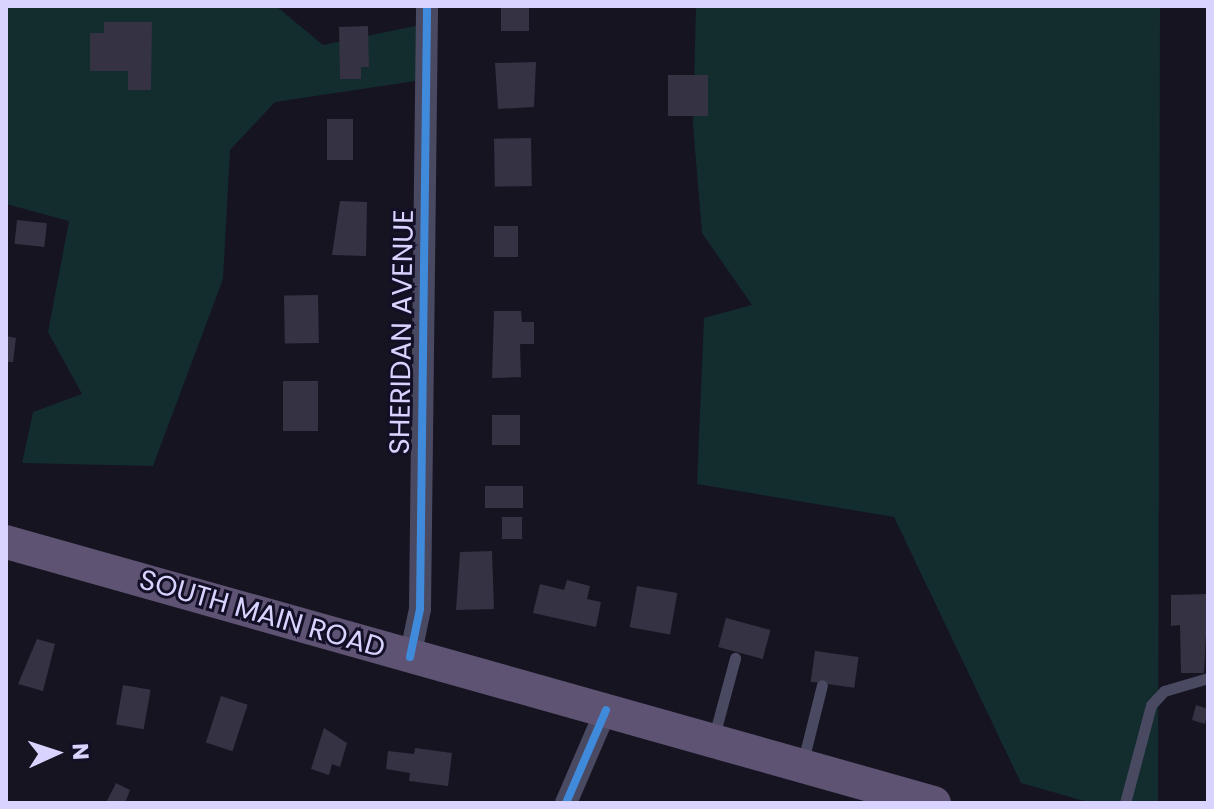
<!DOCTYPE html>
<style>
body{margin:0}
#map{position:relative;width:1214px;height:809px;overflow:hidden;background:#161421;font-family:Poppins,sans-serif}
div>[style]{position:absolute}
.green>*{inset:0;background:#132c2d}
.building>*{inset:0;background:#343243;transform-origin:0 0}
.service>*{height:11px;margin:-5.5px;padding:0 5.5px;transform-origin:5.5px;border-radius:5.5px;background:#4a4962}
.minor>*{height:22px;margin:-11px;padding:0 11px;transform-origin:11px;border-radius:11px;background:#4a4962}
.primary>*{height:34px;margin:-17px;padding:0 17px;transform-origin:17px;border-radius:17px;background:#5e5373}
.cycleway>*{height:8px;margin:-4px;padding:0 4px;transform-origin:4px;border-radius:4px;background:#408adc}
span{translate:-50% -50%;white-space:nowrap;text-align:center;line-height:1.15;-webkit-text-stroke:6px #130f26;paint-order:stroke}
.street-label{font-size:28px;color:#d9d4ff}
.frame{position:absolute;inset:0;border:8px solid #d9d4ff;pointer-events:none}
.north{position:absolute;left:16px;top:713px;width:80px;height:80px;-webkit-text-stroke:6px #130f26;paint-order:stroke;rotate:87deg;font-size:22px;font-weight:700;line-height:32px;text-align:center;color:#d9d4ff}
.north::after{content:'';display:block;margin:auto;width:28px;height:36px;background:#d9d4ff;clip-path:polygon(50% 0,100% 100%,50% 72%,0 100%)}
</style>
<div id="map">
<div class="green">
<div style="clip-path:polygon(6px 6px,276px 6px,323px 45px,430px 23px,429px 79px,275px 102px,230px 150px,223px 279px,153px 466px,22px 463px,33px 412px,82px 394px,48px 332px,69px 221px,6px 204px)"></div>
<div style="clip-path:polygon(696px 6px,1160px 6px,1158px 803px,1091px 803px,1021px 783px,894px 517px,697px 484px,704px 318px,752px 305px,702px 233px,693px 125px)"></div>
</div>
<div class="building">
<div style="left:501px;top:6px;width:28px;height:25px"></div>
<div style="clip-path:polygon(104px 22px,152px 22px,151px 90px,128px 90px,128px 71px,90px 71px,90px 33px,104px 33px)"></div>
<div style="clip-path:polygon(368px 26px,369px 67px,361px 67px,361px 79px,340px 79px,339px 27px)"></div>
<div style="clip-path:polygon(536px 62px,534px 107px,498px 109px,495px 63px)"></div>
<div style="left:668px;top:75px;width:40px;height:41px"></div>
<div style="left:327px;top:119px;width:26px;height:41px"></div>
<div style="left:531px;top:138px;width:48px;height:37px;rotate:89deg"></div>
<div style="clip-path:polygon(340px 201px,367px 202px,366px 256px,332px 255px)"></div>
<div style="left:17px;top:220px;width:30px;height:24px;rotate:6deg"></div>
<div style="left:494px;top:226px;width:24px;height:31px"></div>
<div style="left:318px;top:295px;width:48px;height:34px;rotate:89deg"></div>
<div style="clip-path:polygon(494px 311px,521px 311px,522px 322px,534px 322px,534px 344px,520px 344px,521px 377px,492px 378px)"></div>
<div style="clip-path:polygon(6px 336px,16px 338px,13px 362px,6px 362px)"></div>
<div style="left:318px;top:381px;width:50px;height:35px;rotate:90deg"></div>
<div style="left:520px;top:415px;width:30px;height:28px;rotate:90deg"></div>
<div style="left:485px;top:486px;width:38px;height:22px"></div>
<div style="left:502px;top:517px;width:20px;height:22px"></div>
<div style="clip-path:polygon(492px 551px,494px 609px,456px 610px,460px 552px)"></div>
<div style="clip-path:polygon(567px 580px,590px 586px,587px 599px,601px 602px,596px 627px,533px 613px,540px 584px,564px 590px)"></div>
<div style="left:637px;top:586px;width:41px;height:42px;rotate:10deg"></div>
<div style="clip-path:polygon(1208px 594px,1204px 673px,1181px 673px,1180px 625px,1171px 626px,1171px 595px)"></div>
<div style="left:726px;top:618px;width:46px;height:30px;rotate:15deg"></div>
<div style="clip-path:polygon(37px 639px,55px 644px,43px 691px,18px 684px)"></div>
<div style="left:815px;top:651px;width:44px;height:31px;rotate:8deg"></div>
<div style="left:123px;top:685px;width:28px;height:40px;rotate:10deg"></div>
<div style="left:221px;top:696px;width:28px;height:49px;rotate:18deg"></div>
<div style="clip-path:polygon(1196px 705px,1208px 709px,1205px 724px,1192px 720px)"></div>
<div style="clip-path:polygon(324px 728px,347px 743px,340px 767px,332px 764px,329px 775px,311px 769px)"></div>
<div style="clip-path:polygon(415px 748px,452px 753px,448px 786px,409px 781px,410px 773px,386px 769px,388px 751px,414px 754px)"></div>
<div style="clip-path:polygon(116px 783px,130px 790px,125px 803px,106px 803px)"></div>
</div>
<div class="service">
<div style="left:714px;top:736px;width:81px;rotate:-74.9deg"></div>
<div style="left:803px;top:761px;width:78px;rotate:-76deg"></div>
<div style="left:1125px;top:803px;width:101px;rotate:-75.1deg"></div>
<div style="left:1151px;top:705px;width:19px;rotate:-47deg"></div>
<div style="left:1164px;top:691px;width:46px;rotate:-16.5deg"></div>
</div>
<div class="minor">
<div style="left:410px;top:657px;width:49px;rotate:-78.2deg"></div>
<div style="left:420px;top:609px;width:603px;rotate:-89.33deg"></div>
<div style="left:566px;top:803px;width:101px;rotate:-66.7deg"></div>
</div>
<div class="primary">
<div style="left:6px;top:542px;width:964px;rotate:15.71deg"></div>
</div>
<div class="cycleway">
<div style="left:410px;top:657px;width:49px;rotate:-78.2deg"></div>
<div style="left:420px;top:609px;width:603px;rotate:-89.33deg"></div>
<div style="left:566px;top:803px;width:101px;rotate:-66.7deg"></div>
</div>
<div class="street-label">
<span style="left:402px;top:332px;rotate:-89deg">SHERIDAN AVENUE</span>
<span style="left:262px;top:614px;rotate:16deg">SOUTH MAIN ROAD</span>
</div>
<div class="frame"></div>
<div class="north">N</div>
</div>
